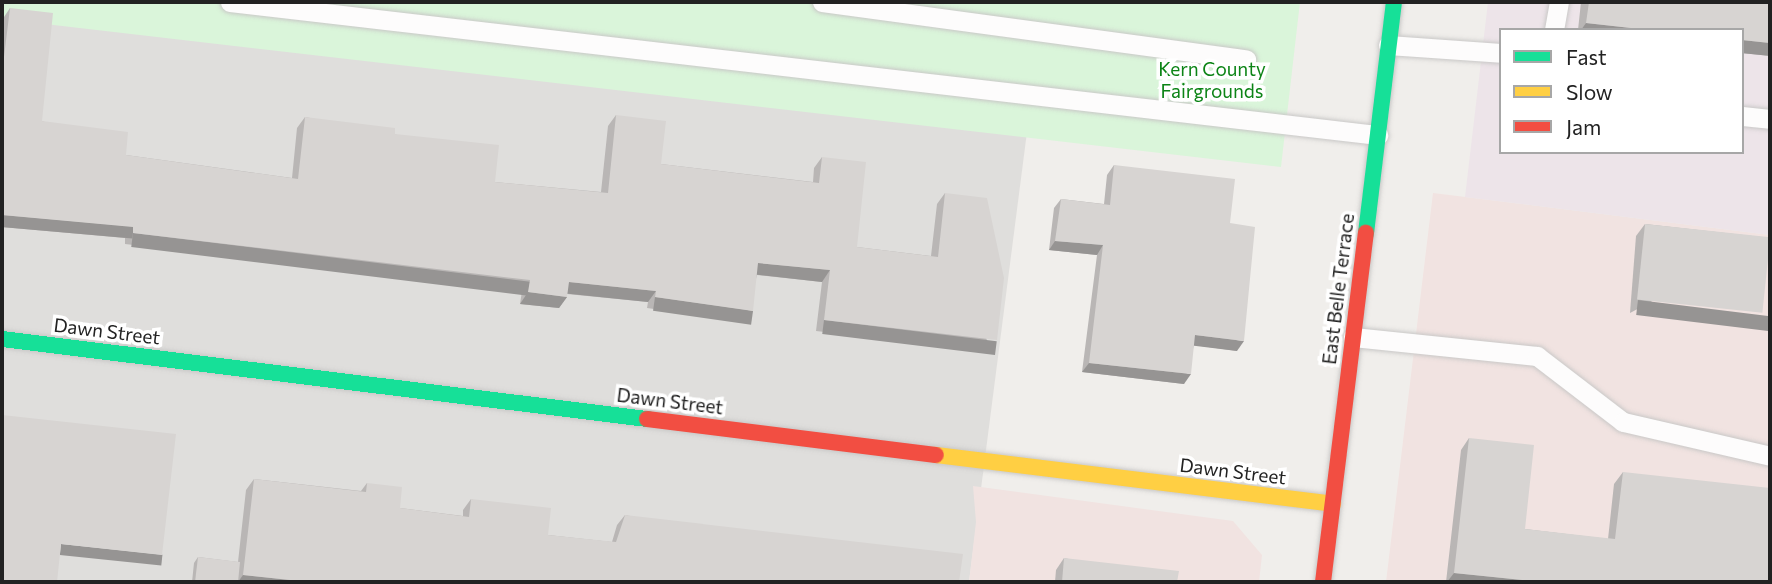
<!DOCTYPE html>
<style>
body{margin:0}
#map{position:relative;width:1772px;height:584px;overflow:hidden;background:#f0eeeb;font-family:Commissioner,sans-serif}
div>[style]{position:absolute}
.residential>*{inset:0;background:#dfdedc}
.commercial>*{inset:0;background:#f1e3e1}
.industrial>*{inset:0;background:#ede4e9}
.park>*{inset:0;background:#daf5da}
.roads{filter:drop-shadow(0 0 2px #c9c8c7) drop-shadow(0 0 2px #c9c8c7)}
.lane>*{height:19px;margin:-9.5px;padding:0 9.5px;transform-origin:9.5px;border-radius:9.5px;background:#fdfcfc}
.fast>*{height:16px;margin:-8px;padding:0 8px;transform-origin:8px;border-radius:8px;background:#16e098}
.slow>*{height:16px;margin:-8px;padding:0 8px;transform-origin:8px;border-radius:8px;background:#ffcf43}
.jam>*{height:16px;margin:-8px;padding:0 8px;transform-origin:8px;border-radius:8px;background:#f24e42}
.wall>*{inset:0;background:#b9b6b5}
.shaded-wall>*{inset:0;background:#969493;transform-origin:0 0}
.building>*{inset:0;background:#d7d4d2;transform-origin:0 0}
span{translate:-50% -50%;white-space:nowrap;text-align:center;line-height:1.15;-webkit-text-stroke:7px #fff;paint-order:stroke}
.park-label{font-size:19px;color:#0c8416}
.street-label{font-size:19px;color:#222}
.frame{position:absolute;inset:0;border:4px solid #222;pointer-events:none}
.legend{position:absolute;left:1499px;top:28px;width:245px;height:126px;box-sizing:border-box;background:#fff;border:2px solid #a7a7a7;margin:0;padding:9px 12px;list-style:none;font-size:21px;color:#222}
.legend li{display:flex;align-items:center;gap:14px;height:35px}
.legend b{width:35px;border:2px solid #a7a7a7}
</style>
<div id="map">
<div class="residential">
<div style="clip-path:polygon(2px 16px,1027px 132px,969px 582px,2px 582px)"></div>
</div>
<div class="commercial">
<div style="clip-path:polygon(1433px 193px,1770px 235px,1770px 582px,1386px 582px)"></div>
<div style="clip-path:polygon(973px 486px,1233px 521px,1262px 555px,1259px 582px,969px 582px,976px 522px)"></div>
</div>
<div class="industrial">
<div style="clip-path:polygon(evenodd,1488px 2px,1770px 2px,1770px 235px,1465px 197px,1488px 2px,1501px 30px,1742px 30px,1742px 152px,1501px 152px,1501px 30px)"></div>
</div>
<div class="park">
<div style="clip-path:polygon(2px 2px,1300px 2px,1281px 167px,2px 19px)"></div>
</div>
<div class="roads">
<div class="lane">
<div style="left:230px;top:2px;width:1156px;rotate:6.61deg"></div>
<div style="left:822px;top:2px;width:428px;rotate:7.7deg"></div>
<div style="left:1554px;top:30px;width:28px;rotate:-80deg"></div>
<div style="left:1388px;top:45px;width:113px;rotate:4deg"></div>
<div style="left:1742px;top:116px;width:28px;rotate:6deg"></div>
<div style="left:1353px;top:337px;width:185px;rotate:5.9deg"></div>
<div style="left:1537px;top:356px;width:108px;rotate:37.5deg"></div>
<div style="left:1623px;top:422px;width:151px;rotate:13deg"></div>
</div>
<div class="fast">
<div style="left:1366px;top:233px;width:233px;rotate:-83.1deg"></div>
<div style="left:2px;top:339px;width:650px;rotate:7.07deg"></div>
</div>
<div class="slow">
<div style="left:936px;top:455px;width:400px;rotate:7deg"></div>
</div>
<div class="jam">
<div style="left:647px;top:419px;width:291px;rotate:7.1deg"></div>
<div style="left:1323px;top:582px;width:352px;rotate:-83deg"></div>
</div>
</div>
<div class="wall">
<div style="clip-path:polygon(1581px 2px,1770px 2px,1770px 56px,1742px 53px,1742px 30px,1578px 30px)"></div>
<div style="clip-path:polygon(10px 8px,42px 121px,126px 155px,292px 178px,297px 128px,305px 117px,395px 134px,495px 182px,601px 192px,608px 126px,616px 115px,661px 164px,813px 182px,814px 168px,822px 157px,857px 247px,931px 256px,937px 204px,945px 193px,990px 351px,816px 331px,822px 282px,757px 275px,745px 322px,647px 308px,648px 302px,567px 294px,567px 297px,559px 308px,520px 304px,522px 291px,125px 244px,125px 238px,2px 227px,2px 20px)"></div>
<div style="clip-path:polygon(1114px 165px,1230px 223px,1237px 351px,1194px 345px,1184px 384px,1082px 372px,1097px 255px,1049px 250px,1054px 208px,1061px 199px,1104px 204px,1107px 175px)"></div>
<div style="clip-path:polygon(1645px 224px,1770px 238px,1630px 313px,1636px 236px)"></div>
<div style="clip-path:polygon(1469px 438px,1525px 529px,1608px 539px,1614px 484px,1623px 472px,1770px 582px,1446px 582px,1461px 450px)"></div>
<div style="clip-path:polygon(254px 479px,361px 491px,367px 483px,400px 508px,463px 516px,463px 510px,471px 499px,548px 535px,612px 542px,617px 525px,625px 515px,959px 582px,192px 582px,194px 563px,198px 557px,238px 562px,246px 490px)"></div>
<div style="clip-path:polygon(1064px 558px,1177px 582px,1055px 582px,1056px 570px)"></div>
</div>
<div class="shaded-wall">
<div style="clip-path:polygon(1586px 23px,1649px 30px,1581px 30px)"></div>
<div style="left:1742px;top:40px;width:28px;height:13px;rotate:6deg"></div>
<div style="left:2px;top:215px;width:132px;height:12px;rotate:5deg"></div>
<div style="left:133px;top:233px;width:400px;height:14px;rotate:7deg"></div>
<div style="clip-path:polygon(1055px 241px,1103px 245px,1097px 255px,1049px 250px)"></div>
<div style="clip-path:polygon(758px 263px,830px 270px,822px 282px,751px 274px)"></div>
<div style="clip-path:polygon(569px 282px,656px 291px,648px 302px,561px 293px)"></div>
<div style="clip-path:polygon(528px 292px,567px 297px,559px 308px,520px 304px)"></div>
<div style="left:655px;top:297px;width:99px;height:14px;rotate:8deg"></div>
<div style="left:1638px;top:300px;width:133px;height:15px;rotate:7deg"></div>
<div style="left:824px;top:320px;width:174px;height:14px;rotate:7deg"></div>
<div style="clip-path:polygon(1195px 335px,1244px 341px,1237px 351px,1188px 345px)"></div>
<div style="clip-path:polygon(1089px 363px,1191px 374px,1184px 384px,1082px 372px)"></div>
<div style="left:61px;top:544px;width:102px;height:11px;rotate:6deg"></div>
<div style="clip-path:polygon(1454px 573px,1542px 582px,1447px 582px)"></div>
<div style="clip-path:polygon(243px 575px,309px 582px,238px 582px)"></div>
</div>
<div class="building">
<div style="clip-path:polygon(1589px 2px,1770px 2px,1770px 43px,1742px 40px,1742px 30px,1649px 30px,1586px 23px)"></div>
<div style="clip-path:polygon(10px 8px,53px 13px,42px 121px,128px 132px,126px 155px,298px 179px,305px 117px,395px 128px,395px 134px,499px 145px,495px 182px,608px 193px,616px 115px,666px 121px,661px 164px,819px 183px,822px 157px,866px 162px,857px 247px,938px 257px,945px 193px,987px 198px,1004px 278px,997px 340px,824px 320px,830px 270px,758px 263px,753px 311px,655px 297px,656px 291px,569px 282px,567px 297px,528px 292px,530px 280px,133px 233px,133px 227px,2px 215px,2px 65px,3px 65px)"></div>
<div style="clip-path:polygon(1114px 165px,1235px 179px,1230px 223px,1255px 227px,1244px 341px,1195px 335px,1191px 374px,1089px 363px,1103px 245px,1055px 241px,1061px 199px,1110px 205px)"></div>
<div style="left:1645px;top:224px;width:126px;height:76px;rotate:6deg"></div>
<div style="clip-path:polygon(2px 415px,176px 434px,162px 555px,61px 544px,57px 582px,2px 582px)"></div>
<div style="clip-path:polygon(1469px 438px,1534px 445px,1525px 529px,1615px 539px,1623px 472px,1770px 488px,1770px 582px,1542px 582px,1454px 573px)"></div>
<div style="clip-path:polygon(254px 479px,366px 492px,367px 483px,402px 487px,400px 508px,469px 517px,471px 499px,551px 508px,548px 535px,616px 542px,625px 515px,963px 554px,959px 582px,309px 582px,243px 575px)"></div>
<div style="clip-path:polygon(198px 557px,240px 562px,238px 582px,195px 582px)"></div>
<div style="clip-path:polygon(1064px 558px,1179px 571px,1177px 582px,1062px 582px)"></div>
</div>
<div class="park-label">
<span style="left:1212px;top:80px">Kern County<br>Fairgrounds</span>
</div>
<div class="street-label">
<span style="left:1338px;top:289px;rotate:-83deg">East Belle Terrace</span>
<span style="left:107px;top:331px;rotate:7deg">Dawn Street</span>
<span style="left:670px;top:401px;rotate:7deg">Dawn Street</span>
<span style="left:1233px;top:471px;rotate:7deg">Dawn Street</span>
</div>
<div class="frame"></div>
<ul class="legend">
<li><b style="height:9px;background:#16e098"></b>Fast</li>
<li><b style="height:9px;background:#ffcf43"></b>Slow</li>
<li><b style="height:9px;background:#f24e42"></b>Jam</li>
</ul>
</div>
